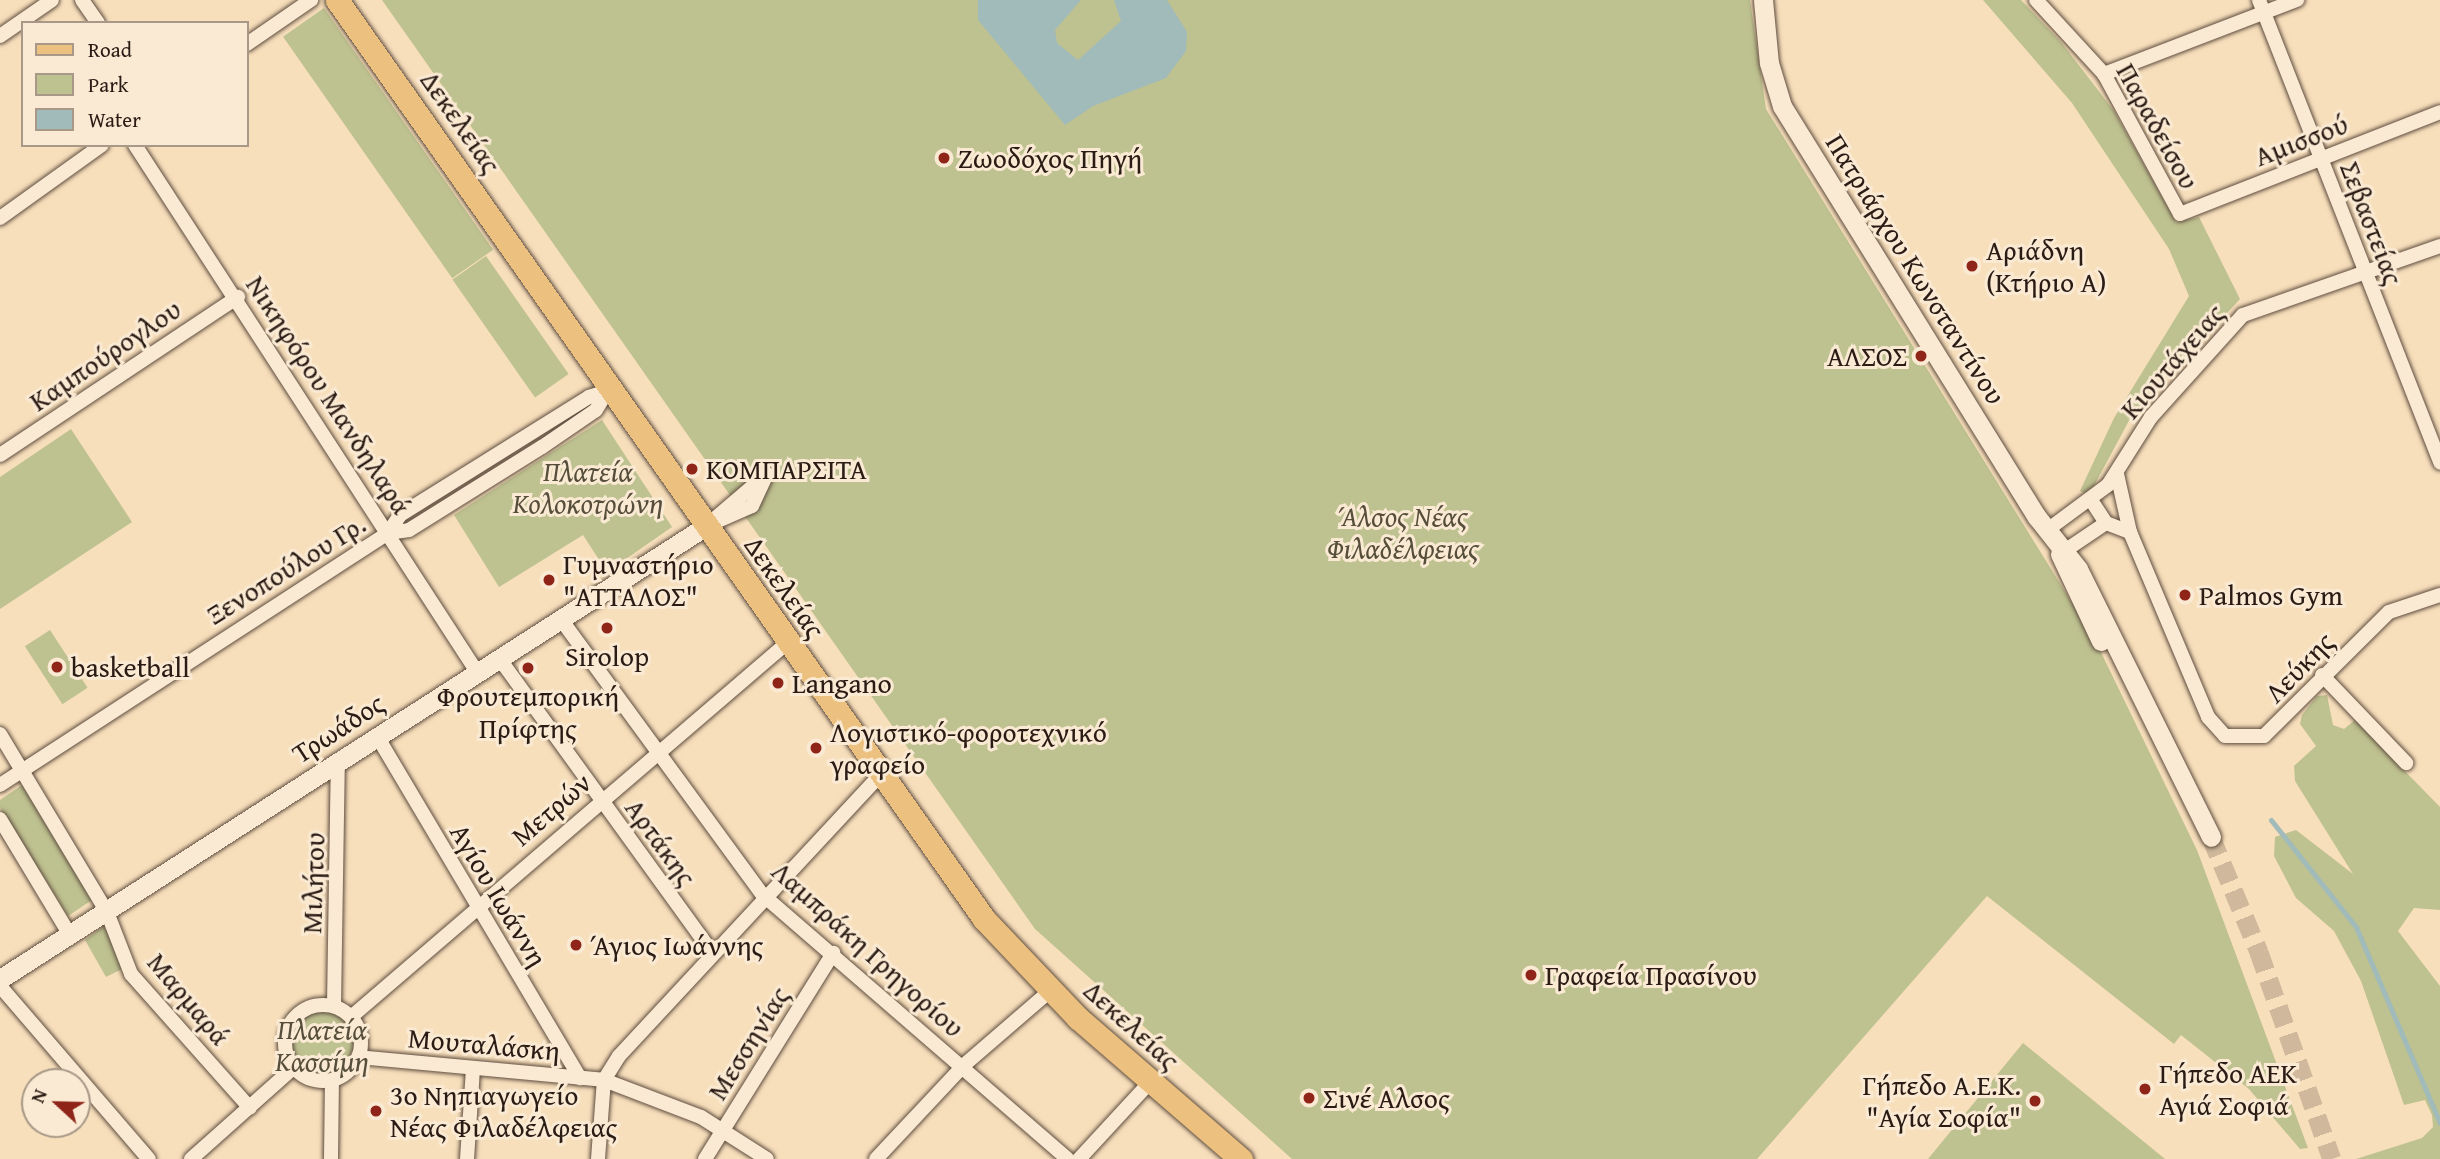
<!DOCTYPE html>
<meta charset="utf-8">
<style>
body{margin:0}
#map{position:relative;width:2440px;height:1159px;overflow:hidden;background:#f8dfbc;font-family:"Gentium Book Plus",serif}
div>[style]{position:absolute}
.green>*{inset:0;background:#bec190;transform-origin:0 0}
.round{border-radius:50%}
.water>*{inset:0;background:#a1baba}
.stream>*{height:5px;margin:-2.5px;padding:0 2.5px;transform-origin:2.5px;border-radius:2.5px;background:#a1baba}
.secondary-tunnel>*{height:19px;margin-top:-9.5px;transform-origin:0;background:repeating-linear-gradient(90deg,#cfb89b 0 19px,transparent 0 29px)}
.roads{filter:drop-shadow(0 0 2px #5e4d3f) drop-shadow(0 0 2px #5e4d3f)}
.street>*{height:14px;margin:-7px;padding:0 7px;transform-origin:7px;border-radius:7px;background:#faead3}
.street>.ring{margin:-7px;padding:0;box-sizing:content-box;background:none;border:14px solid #faead3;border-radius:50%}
.secondary>*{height:19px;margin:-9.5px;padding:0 9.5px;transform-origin:9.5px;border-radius:9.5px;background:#faead3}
.primary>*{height:23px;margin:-11.5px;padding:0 11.5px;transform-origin:11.5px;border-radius:11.5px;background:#ecc07e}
.dots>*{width:19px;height:19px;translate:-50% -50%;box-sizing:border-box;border:4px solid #faead3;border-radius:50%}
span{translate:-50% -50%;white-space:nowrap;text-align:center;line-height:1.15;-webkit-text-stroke:6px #faead3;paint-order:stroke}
.street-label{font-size:28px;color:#2a1c15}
.poi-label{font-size:28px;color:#2a1c15}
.left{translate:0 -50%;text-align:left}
.right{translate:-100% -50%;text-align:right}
.park-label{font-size:28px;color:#564e3a;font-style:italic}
.legend{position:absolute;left:21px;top:21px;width:228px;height:126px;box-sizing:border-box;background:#faead3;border:2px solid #a79887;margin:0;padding:9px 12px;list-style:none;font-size:21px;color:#2a1c15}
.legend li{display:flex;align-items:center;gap:14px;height:35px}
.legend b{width:35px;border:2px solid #a79887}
.north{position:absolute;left:21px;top:1068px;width:70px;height:70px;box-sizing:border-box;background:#faead3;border:2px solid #a79887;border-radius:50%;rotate:292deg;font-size:19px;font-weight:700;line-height:28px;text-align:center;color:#2a1c15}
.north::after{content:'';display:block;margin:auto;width:24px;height:32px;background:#8f2418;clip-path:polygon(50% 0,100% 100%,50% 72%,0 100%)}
</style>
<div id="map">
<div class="green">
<div style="clip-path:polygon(382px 0,1750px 0,1766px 109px,2095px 640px,2197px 850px,2308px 1148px,2300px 1149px,2249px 1089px,2181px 1035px,2174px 1044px,1987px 896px,1757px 1159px,1292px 1159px,1035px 929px)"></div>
<div style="clip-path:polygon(1983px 0,2021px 0,2061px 42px,2114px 111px,2176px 222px,2199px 217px,2240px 299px,2131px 417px,2089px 495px,2080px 491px,2114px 418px,2189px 296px,2169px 249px,2072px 103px)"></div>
<div style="left:324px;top:8px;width:295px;height:50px;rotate:55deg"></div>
<div style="left:486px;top:256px;width:144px;height:41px;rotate:55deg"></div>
<div style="clip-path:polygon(602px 420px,672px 527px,607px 572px,583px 535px,499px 587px,454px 515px)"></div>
<div style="clip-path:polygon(71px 429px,132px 522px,0 609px,0 477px)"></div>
<div style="left:50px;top:630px;width:69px;height:30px;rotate:57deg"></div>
<div style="clip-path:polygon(2327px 695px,2333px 725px,2344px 729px,2355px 720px,2440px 807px,2440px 910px,2414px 908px,2398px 931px,2440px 986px,2440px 1159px,2356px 1159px,2422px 1138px,2433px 1127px,2432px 1115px,2425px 1100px,2404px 1105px,2361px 981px,2334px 931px,2296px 898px,2274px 856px,2275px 837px,2296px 830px,2353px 874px,2295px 781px,2294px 766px,2316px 746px,2300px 724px,2302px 715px,2317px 696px)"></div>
<div style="clip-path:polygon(22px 785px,92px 900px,68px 916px,0 808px,0 800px)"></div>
<div style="clip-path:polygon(105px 925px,122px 969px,106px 977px,85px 940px)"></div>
<div class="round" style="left:290px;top:1012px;width:64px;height:64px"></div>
<div style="clip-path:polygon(2023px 1043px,2165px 1159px,1928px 1159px)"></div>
</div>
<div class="water">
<div style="clip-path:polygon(978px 0,1081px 0,1055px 30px,1057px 43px,1078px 60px,1121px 21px,1114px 0,1167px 0,1187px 32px,1186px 51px,1166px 78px,1093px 106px,1065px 125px,978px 20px)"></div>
</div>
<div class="stream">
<div style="left:2271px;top:820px;width:137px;rotate:51.5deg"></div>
<div style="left:2356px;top:927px;width:213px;rotate:66.8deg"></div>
</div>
<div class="secondary-tunnel">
<div style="left:2211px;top:837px;width:125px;rotate:67.3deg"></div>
<div style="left:2259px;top:952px;width:219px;rotate:70.6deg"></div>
</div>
<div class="roads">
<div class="street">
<div style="left:82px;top:0;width:28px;rotate:55deg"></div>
<div style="left:2036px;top:0;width:100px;rotate:47.4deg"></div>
<div style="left:2104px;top:74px;width:159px;rotate:61.5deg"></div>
<div style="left:2180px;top:214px;width:279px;rotate:-21.4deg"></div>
<div style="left:2259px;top:0;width:497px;rotate:68.6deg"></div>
<div style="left:0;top:36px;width:63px;rotate:-34.7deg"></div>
<div style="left:247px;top:44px;width:78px;rotate:-34.5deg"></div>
<div style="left:2104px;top:74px;width:207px;rotate:-21deg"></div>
<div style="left:135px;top:145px;width:628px;rotate:57.02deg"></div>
<div style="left:0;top:218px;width:125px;rotate:-35.6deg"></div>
<div style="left:0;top:455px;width:286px;rotate:-33.6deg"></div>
<div style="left:2117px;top:474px;width:59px;rotate:77.4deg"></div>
<div style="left:2130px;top:532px;width:201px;rotate:67.1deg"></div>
<div style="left:2208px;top:717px;width:25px;rotate:48deg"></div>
<div style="left:2225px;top:736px;width:39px"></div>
<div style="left:2264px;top:736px;width:176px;rotate:-44.8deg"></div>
<div style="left:2389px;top:612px;width:54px;rotate:-18.4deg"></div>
<div style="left:2091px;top:500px;width:27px;rotate:57deg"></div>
<div style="left:706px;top:526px;width:50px;rotate:-23.5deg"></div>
<div style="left:752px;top:506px;width:35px;rotate:-65deg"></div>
<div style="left:706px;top:526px;width:80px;rotate:-40.4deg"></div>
<div style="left:2046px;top:531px;width:77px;rotate:-36.6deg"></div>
<div style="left:2108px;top:485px;width:80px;rotate:-57.7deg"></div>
<div style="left:2151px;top:417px;width:137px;rotate:-48deg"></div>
<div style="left:2243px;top:315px;width:209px;rotate:-19.3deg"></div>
<div style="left:388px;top:533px;width:21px;rotate:-8deg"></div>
<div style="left:409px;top:530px;width:157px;rotate:-32deg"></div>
<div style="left:542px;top:447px;width:65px;rotate:-34.4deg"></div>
<div style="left:596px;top:410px;width:17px;rotate:-59deg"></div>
<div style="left:2060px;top:554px;width:55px;rotate:-34deg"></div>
<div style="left:2106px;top:523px;width:26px;rotate:21deg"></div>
<div style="left:560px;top:618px;width:343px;rotate:53.8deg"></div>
<div style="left:763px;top:895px;width:403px;rotate:40.9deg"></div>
<div style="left:499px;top:658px;width:363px;rotate:54.1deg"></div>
<div style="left:2322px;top:675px;width:122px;rotate:46.3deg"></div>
<div style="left:0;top:734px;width:208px;rotate:59deg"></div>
<div style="left:107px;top:912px;width:66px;rotate:68.8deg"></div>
<div style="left:131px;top:974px;width:179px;rotate:48.4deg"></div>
<div style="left:377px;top:736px;width:398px;rotate:59.3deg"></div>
<div style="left:0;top:785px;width:463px;rotate:-33deg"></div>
<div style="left:388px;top:533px;width:22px;rotate:-56deg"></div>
<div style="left:400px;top:515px;width:223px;rotate:-32deg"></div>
<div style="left:589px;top:397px;width:26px;rotate:-18deg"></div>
<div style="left:0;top:819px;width:135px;rotate:58.9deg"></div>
<div style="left:0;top:986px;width:228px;rotate:49.3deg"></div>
<div class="ring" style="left:285px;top:1005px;width:62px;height:62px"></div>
<div style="left:334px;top:1006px;width:245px;rotate:-89.1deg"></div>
<div style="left:351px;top:1017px;width:574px;rotate:-40.62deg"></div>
<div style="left:358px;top:1057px;width:247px;rotate:5.3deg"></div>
<div style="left:604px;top:1080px;width:104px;rotate:20.9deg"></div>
<div style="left:701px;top:1117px;width:78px;rotate:32.5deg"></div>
<div style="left:191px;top:1159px;width:137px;rotate:-41.7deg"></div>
<div style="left:331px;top:1159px;width:79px;rotate:-89.3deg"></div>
<div style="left:467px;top:1159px;width:90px;rotate:-86.2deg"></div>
<div style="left:598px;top:1159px;width:79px;rotate:-85.7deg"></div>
<div style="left:604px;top:1080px;width:28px;rotate:-58deg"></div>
<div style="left:619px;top:1056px;width:385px;rotate:-47.1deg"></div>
<div style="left:705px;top:1159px;width:243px;rotate:-58.1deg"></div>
<div style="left:876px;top:1159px;width:127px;rotate:-46.9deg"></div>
<div style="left:963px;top:1066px;width:115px;rotate:-40.8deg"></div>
<div style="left:1079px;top:1159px;width:105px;rotate:-47.3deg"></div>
</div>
<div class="secondary">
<div style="left:1763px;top:0;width:63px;rotate:84.6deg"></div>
<div style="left:1769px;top:63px;width:45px;rotate:73.2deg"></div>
<div style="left:1782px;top:106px;width:484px;rotate:58.2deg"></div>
<div style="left:2037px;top:517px;width:66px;rotate:51.7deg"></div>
<div style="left:2078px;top:569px;width:299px;rotate:63.6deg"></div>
<div style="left:2060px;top:554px;width:96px;rotate:64.8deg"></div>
<div style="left:0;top:979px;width:839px;rotate:-32.69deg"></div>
</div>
<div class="primary">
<div style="left:337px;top:0;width:1124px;rotate:54.85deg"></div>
<div style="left:984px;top:919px;width:137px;rotate:46.5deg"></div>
<div style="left:1078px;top:1018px;width:216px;rotate:40.9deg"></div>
</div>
</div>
<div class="dots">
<div style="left:944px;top:158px;background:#8f2418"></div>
<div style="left:1972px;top:266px;background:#8f2418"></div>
<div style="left:1921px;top:356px;background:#8f2418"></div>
<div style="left:692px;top:469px;background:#8f2418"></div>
<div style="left:549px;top:580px;background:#8f2418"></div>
<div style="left:2185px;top:595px;background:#8f2418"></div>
<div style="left:607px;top:628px;background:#8f2418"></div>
<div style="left:57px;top:667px;background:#8f2418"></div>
<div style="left:528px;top:668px;background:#8f2418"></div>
<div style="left:778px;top:683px;background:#8f2418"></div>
<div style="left:816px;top:748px;background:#8f2418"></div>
<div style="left:576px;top:945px;background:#8f2418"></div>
<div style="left:1531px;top:975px;background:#8f2418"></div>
<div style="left:2145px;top:1089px;background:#8f2418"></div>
<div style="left:1309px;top:1098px;background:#8f2418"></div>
<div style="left:2035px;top:1101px;background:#8f2418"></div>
<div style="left:376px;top:1111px;background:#8f2418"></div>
</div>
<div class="street-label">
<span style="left:461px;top:122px;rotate:55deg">Δεκελείας</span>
<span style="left:2158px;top:126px;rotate:61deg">Παραδείσου</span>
<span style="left:2301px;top:140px;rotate:-21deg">Αμισσού</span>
<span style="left:2372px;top:223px;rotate:69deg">Σεβαστείας</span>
<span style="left:1916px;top:269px;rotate:58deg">Πατριάρχου Κωνσταντίνου</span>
<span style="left:105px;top:355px;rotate:-34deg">Καμπούρογλου</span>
<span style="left:2172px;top:361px;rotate:-49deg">Κιουτάχειας</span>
<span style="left:329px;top:395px;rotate:57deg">Νικηφόρου Μανδηλαρά</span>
<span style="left:286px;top:569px;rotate:-32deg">Ξενoπούλου Γρ.</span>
<span style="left:785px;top:587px;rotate:55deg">Δεκελείας</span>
<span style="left:2299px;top:667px;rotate:-46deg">Λεύκης</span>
<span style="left:338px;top:728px;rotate:-33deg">Τρωάδος</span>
<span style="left:551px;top:809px;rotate:-41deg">Μετρών</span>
<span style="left:661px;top:842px;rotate:54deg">Αρτάκης</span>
<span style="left:313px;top:883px;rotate:-88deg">Μιλήτου</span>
<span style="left:499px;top:895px;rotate:59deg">Αγίου Ιωάννη</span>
<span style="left:868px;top:949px;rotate:42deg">Λαμπράκη Γρηγορίου</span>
<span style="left:189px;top:999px;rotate:50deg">Μαρμαρά</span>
<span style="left:1132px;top:1025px;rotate:42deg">Δεκελείας</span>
<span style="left:748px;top:1043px;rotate:-58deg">Μεσσηνίας</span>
<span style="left:484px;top:1044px;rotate:5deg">Μουταλάσκη</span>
</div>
<div class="poi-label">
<span class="left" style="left:958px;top:158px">Ζωοδόχος Πηγή</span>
<span class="left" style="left:1986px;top:266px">Αριάδνη<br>(Κτήριο Α)</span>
<span class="right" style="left:1907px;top:356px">ΑΛΣΟΣ</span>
<span class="left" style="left:706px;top:469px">ΚΟΜΠΑΡΣΙΤΑ</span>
<span class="left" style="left:563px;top:580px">Γυμναστήριο<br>"ΑΤΤΑΛΟΣ"</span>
<span class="left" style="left:2199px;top:595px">Palmos Gym</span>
<span style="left:607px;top:656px">Sirolop</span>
<span class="left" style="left:71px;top:667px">basketball</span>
<span class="left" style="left:792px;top:683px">Langano</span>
<span style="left:528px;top:712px">Φρουτεμπορική<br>Πρίφτης</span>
<span class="left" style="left:830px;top:748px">Λογιστικό-φοροτεχνικό<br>γραφείο</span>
<span class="left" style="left:590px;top:945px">Άγιος Ιωάννης</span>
<span class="left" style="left:1545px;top:975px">Γραφεία Πρασίνου</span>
<span class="left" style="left:2159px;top:1089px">Γήπεδο ΑΕΚ<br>Αγιά Σοφιά</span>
<span class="right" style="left:2021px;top:1101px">Γήπεδο Α.Ε.Κ.<br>"Αγία Σοφία"</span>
<span class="left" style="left:390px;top:1111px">3ο Νηπιαγωγείο<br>Νέας Φιλαδέλφειας</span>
<span class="left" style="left:1323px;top:1098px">Σινέ Αλσος</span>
</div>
<div class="park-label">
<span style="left:588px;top:487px">Πλατεία<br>Κολοκοτρώνη</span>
<span style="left:1403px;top:532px">Άλσος Νέας<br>Φιλαδέλφειας</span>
<span style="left:322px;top:1045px">Πλατεία<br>Κασσίμη</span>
</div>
<ul class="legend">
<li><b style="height:9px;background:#ecc07e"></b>Road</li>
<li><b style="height:19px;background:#bec190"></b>Park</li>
<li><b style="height:19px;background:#a1baba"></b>Water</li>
</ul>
<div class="north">N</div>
</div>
